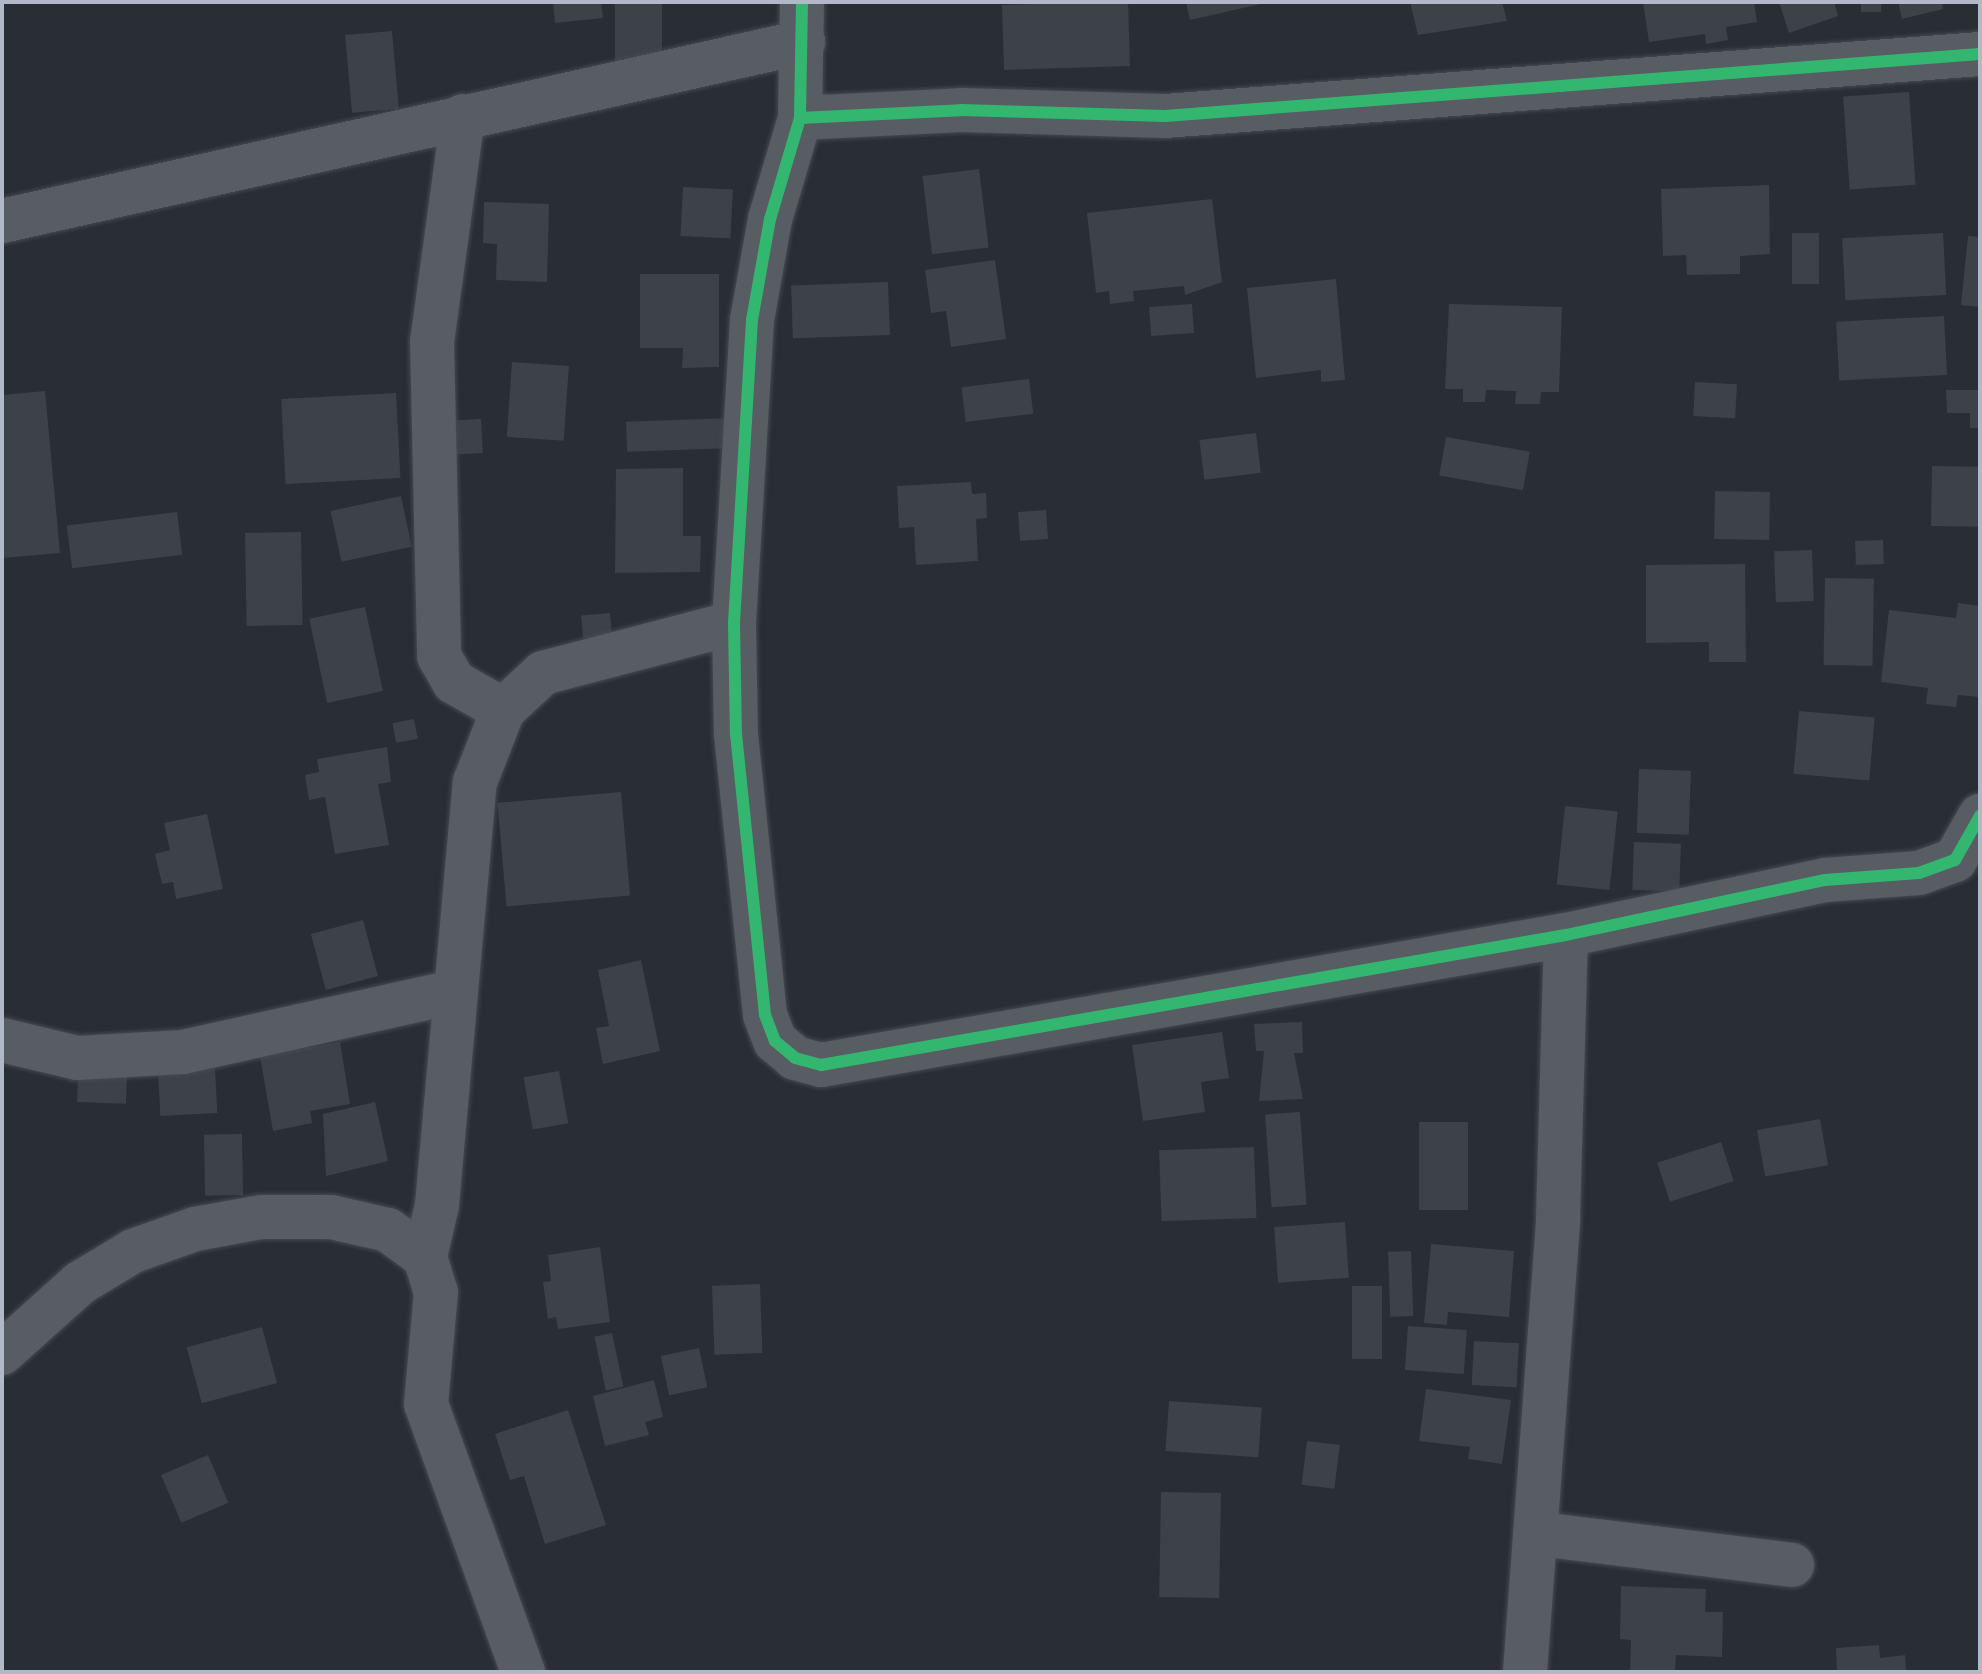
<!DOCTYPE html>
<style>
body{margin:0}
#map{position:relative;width:1982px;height:1674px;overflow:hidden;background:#282e34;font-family:Jost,sans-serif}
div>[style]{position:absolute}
.building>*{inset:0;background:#3d4248;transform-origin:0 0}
.roads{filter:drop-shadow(0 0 2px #464a4f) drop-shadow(0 0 2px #464a4f)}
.minor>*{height:44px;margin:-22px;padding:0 22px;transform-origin:22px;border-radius:22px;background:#585c63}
.cycleway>*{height:12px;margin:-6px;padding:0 6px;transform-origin:6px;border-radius:6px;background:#33b770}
span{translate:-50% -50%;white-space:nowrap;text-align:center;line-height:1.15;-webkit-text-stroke:7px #1c242f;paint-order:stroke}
.frame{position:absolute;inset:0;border:4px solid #b2b9c6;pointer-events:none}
</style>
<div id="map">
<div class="building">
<div style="clip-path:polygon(553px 2px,601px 2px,603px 18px,555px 23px)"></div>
<div style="left:615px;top:2px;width:47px;height:61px"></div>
<div style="clip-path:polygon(1101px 2px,1128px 2px,1130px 66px,1004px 70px,1002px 5px)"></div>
<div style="clip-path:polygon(1186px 2px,1265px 2px,1265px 3px,1190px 20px)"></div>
<div style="clip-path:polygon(1410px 2px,1502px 2px,1507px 21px,1418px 35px)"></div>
<div style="clip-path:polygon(1643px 2px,1754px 2px,1757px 22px,1726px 27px,1728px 40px,1706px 44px,1705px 34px,1649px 42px)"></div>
<div style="clip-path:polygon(1779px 2px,1834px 2px,1838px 16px,1789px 33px)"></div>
<div style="left:1861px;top:2px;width:20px;height:10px"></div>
<div style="clip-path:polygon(1898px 2px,1942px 2px,1943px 9px,1902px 19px)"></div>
<div style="left:392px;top:31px;width:78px;height:47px;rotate:85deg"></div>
<div style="left:1909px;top:92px;width:93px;height:66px;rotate:86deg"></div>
<div style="left:979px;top:169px;width:79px;height:57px;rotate:83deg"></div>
<div style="clip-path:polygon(1769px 185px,1770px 254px,1740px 256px,1740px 274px,1687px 275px,1686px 255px,1663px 256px,1661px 189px)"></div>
<div style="left:683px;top:187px;width:50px;height:49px;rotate:3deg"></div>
<div style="clip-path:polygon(1212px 199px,1222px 282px,1185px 295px,1184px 286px,1133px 291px,1134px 301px,1110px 304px,1109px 291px,1096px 293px,1087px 213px)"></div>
<div style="clip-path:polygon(484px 202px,549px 204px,547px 282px,496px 280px,497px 244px,483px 243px)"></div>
<div style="left:1792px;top:233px;width:27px;height:51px"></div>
<div style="left:1943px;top:233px;width:62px;height:101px;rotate:87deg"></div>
<div style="clip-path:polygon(1968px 236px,1980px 237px,1980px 307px,1961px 305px)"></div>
<div style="clip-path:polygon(995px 260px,1006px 339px,951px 347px,946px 311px,931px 313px,925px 270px)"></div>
<div style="clip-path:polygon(640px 274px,719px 274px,719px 367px,682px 368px,683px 348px,640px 348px)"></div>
<div style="clip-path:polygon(1336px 279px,1345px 380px,1321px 382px,1321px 370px,1256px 378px,1247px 288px)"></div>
<div style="left:888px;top:282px;width:53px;height:97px;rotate:88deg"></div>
<div style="left:1192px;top:304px;width:29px;height:43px;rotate:86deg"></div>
<div style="clip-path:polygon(1449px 304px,1562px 307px,1559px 392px,1541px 392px,1540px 404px,1515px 404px,1516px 391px,1486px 390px,1485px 402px,1463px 402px,1463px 389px,1445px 389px)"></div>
<div style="left:1944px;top:316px;width:59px;height:108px;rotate:87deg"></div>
<div style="left:512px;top:362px;width:57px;height:75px;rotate:4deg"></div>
<div style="left:1029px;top:379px;width:35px;height:68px;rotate:83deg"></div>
<div style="left:1695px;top:382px;width:42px;height:34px;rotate:3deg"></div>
<div style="clip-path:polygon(1946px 390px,1980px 390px,1980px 428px,1970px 428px,1970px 413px,1947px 413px)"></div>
<div style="clip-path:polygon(45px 391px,60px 553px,2px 558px,2px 395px)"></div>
<div style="left:396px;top:393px;width:85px;height:115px;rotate:87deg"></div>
<div style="left:733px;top:418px;width:30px;height:107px;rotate:88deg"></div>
<div style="left:481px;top:419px;width:34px;height:38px;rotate:87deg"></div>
<div style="left:1256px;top:433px;width:40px;height:57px;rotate:83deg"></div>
<div style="left:1446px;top:437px;width:85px;height:39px;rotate:10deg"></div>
<div style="left:1932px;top:466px;width:48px;height:60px;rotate:1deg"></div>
<div style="clip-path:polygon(683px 468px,683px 536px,701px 536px,700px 572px,615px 573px,616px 469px)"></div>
<div style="clip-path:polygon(971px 482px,972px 494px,986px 493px,987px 518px,976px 519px,978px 561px,916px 565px,914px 527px,899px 528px,897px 486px)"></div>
<div style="left:1715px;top:491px;width:55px;height:48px;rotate:1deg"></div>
<div style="left:401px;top:496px;width:52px;height:72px;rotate:78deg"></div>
<div style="left:1046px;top:510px;width:29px;height:28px;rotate:86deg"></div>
<div style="left:177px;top:512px;width:43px;height:111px;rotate:83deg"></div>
<div style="left:301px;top:532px;width:93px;height:56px;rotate:89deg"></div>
<div style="left:1883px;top:540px;width:24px;height:28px;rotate:88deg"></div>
<div style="left:1812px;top:550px;width:51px;height:38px;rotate:88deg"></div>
<div style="clip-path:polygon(1745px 564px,1746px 662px,1709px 662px,1709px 642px,1646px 643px,1646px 565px)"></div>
<div style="left:1825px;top:578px;width:49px;height:87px;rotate:1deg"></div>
<div style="clip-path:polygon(1958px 603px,1980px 606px,1980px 697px,1958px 695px,1956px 707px,1926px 704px,1928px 688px,1881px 682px,1889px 610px,1956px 618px)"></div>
<div style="left:365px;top:607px;width:86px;height:57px;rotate:78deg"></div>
<div style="left:610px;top:613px;width:23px;height:29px;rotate:85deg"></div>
<div style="left:1799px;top:711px;width:76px;height:63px;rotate:5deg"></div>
<div style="left:414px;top:719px;width:20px;height:22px;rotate:79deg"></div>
<div style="clip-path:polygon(387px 747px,391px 782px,378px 784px,389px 845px,335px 854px,325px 797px,309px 800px,305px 775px,319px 772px,317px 759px)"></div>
<div style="left:1639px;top:769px;width:52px;height:64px;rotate:2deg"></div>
<div style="left:621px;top:792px;width:104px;height:124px;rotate:85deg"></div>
<div style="left:1565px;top:806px;width:53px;height:79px;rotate:6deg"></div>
<div style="clip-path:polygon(207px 814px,223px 889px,176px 899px,173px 882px,162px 884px,155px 854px,170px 850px,164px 823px)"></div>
<div style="left:1634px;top:842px;width:47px;height:48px;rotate:2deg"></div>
<div style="left:363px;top:920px;width:58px;height:54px;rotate:75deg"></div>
<div style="clip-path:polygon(641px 960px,660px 1051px,603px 1064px,596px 1028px,609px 1026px,598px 970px)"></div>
<div style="clip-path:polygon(1302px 1022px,1303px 1053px,1294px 1053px,1303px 1099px,1259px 1101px,1264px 1051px,1256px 1051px,1254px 1024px)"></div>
<div style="clip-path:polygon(1222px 1032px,1229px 1078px,1201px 1082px,1205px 1112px,1143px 1121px,1132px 1045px)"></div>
<div style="clip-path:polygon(340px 1042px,350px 1104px,310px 1111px,312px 1123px,273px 1131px,260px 1056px)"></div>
<div style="left:215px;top:1069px;width:44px;height:57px;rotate:87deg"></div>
<div style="left:559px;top:1071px;width:53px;height:36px;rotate:80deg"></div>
<div style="left:78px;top:1074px;width:49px;height:28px;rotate:2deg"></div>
<div style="clip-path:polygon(375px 1102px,388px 1161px,326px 1176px,323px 1114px)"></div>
<div style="left:1300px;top:1112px;width:93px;height:35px;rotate:86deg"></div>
<div style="left:1820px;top:1119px;width:47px;height:64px;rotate:80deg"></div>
<div style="left:1419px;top:1122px;width:49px;height:88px"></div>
<div style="left:242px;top:1134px;width:61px;height:38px;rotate:89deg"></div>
<div style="left:1721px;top:1142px;width:41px;height:67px;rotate:72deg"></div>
<div style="left:1254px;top:1147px;width:71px;height:95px;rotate:88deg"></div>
<div style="left:1345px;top:1222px;width:56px;height:71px;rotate:86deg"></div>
<div style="clip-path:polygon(1431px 1244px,1514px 1251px,1509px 1317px,1448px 1312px,1447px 1325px,1424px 1323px)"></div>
<div style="clip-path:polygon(600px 1247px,610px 1322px,558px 1329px,556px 1317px,548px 1319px,543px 1282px,551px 1281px,548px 1255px)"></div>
<div style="left:1411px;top:1251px;width:65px;height:23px;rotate:88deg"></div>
<div style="left:760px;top:1284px;width:69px;height:48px;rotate:88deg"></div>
<div style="left:1352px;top:1286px;width:30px;height:73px"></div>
<div style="left:1408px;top:1326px;width:59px;height:44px;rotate:4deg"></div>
<div style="left:262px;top:1327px;width:58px;height:78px;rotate:75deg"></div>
<div style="left:612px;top:1333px;width:55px;height:18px;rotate:78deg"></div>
<div style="left:1474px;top:1341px;width:45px;height:44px;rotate:3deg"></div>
<div style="left:699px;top:1348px;width:40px;height:39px;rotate:78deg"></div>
<div style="clip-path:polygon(654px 1380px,663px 1417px,645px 1422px,649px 1435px,605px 1446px,593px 1396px)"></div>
<div style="clip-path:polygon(1426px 1389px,1511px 1400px,1502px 1464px,1468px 1459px,1470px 1447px,1419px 1441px)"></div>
<div style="left:1169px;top:1401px;width:93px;height:50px;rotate:4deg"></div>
<div style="clip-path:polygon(568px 1410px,606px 1525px,545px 1544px,524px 1476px,510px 1480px,495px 1434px)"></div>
<div style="left:1307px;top:1441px;width:33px;height:44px;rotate:7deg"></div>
<div style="left:208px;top:1455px;width:52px;height:51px;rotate:67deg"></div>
<div style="left:1161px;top:1492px;width:60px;height:105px;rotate:1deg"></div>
<div style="clip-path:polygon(1621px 1586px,1706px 1589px,1705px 1612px,1723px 1612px,1722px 1657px,1676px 1655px,1675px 1672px,1630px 1672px,1631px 1640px,1620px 1639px)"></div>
<div style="clip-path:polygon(1879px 1645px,1880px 1658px,1905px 1655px,1906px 1672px,1837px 1672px,1836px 1648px)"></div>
</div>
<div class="roads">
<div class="minor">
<div style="left:802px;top:2px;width:116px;rotate:91deg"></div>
<div style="left:800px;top:118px;width:105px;rotate:106.5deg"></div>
<div style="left:770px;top:219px;width:103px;rotate:100.1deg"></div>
<div style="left:752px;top:320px;width:304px;rotate:93.4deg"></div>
<div style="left:734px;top:623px;width:111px;rotate:89deg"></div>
<div style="left:736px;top:734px;width:282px;rotate:84.1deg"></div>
<div style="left:765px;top:1015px;width:28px;rotate:69deg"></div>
<div style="left:775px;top:1041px;width:26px;rotate:40deg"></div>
<div style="left:795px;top:1058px;width:27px;rotate:15deg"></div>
<div style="left:821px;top:1065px;width:756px;rotate:-9.9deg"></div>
<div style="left:1566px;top:935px;width:265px;rotate:-12deg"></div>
<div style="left:1825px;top:880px;width:94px;rotate:-4.3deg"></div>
<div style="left:1919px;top:873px;width:38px;rotate:-20deg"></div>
<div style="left:1955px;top:860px;width:51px;rotate:-60.4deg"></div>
<div style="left:463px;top:116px;width:227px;rotate:97.8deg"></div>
<div style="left:432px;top:341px;width:315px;rotate:88.7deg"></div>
<div style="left:439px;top:656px;width:30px;rotate:60deg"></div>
<div style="left:454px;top:682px;width:56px;rotate:29.7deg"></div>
<div style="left:800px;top:118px;width:161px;rotate:-2.8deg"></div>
<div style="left:961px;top:110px;width:204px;rotate:1.7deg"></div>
<div style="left:1165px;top:116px;width:817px;rotate:-4.35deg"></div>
<div style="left:2px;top:221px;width:821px;rotate:-12.6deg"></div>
<div style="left:2px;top:1040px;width:77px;rotate:13.5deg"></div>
<div style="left:77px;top:1058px;width:106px;rotate:-3.2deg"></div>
<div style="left:183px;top:1052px;width:278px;rotate:-12.5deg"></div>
<div style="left:425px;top:1257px;width:53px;rotate:-77deg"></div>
<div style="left:437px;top:1205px;width:425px;rotate:-84.9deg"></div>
<div style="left:475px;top:782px;width:77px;rotate:-68.7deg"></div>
<div style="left:503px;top:710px;width:54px;rotate:-42.8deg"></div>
<div style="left:543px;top:673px;width:197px;rotate:-14.7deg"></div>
<div style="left:2px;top:1353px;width:105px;rotate:-41.9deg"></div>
<div style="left:80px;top:1283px;width:62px;rotate:-31.1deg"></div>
<div style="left:133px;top:1251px;width:66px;rotate:-19.5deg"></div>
<div style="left:195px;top:1229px;width:68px;rotate:-10.2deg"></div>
<div style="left:262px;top:1217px;width:69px"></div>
<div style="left:331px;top:1217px;width:58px;rotate:12.8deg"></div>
<div style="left:388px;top:1230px;width:46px;rotate:36.1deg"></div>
<div style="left:425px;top:1257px;width:37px;rotate:73deg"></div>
<div style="left:436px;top:1292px;width:112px;rotate:95.1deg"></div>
<div style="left:426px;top:1404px;width:285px;rotate:70.1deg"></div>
<div style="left:1540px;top:1534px;width:254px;rotate:7deg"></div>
<div style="left:1525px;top:1672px;width:454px;rotate:-85.8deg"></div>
<div style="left:1558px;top:1219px;width:284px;rotate:-88.4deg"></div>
</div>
</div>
<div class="cycleway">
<div style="left:802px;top:2px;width:116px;rotate:91deg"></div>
<div style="left:800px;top:118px;width:105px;rotate:106.5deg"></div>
<div style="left:770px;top:219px;width:103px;rotate:100.1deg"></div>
<div style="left:752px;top:320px;width:304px;rotate:93.4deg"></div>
<div style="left:734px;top:623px;width:111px;rotate:89deg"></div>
<div style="left:736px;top:734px;width:282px;rotate:84.1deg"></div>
<div style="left:765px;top:1015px;width:28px;rotate:69deg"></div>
<div style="left:775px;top:1041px;width:26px;rotate:40deg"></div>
<div style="left:795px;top:1058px;width:27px;rotate:15deg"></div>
<div style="left:821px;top:1065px;width:756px;rotate:-9.9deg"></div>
<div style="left:1566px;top:935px;width:265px;rotate:-12deg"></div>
<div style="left:1825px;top:880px;width:94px;rotate:-4.3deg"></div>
<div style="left:1919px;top:873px;width:38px;rotate:-20deg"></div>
<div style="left:1955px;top:860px;width:51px;rotate:-60.4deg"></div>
<div style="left:800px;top:118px;width:161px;rotate:-2.8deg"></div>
<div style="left:961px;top:110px;width:204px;rotate:1.7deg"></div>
<div style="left:1165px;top:116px;width:817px;rotate:-4.35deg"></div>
</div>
<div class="frame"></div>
</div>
